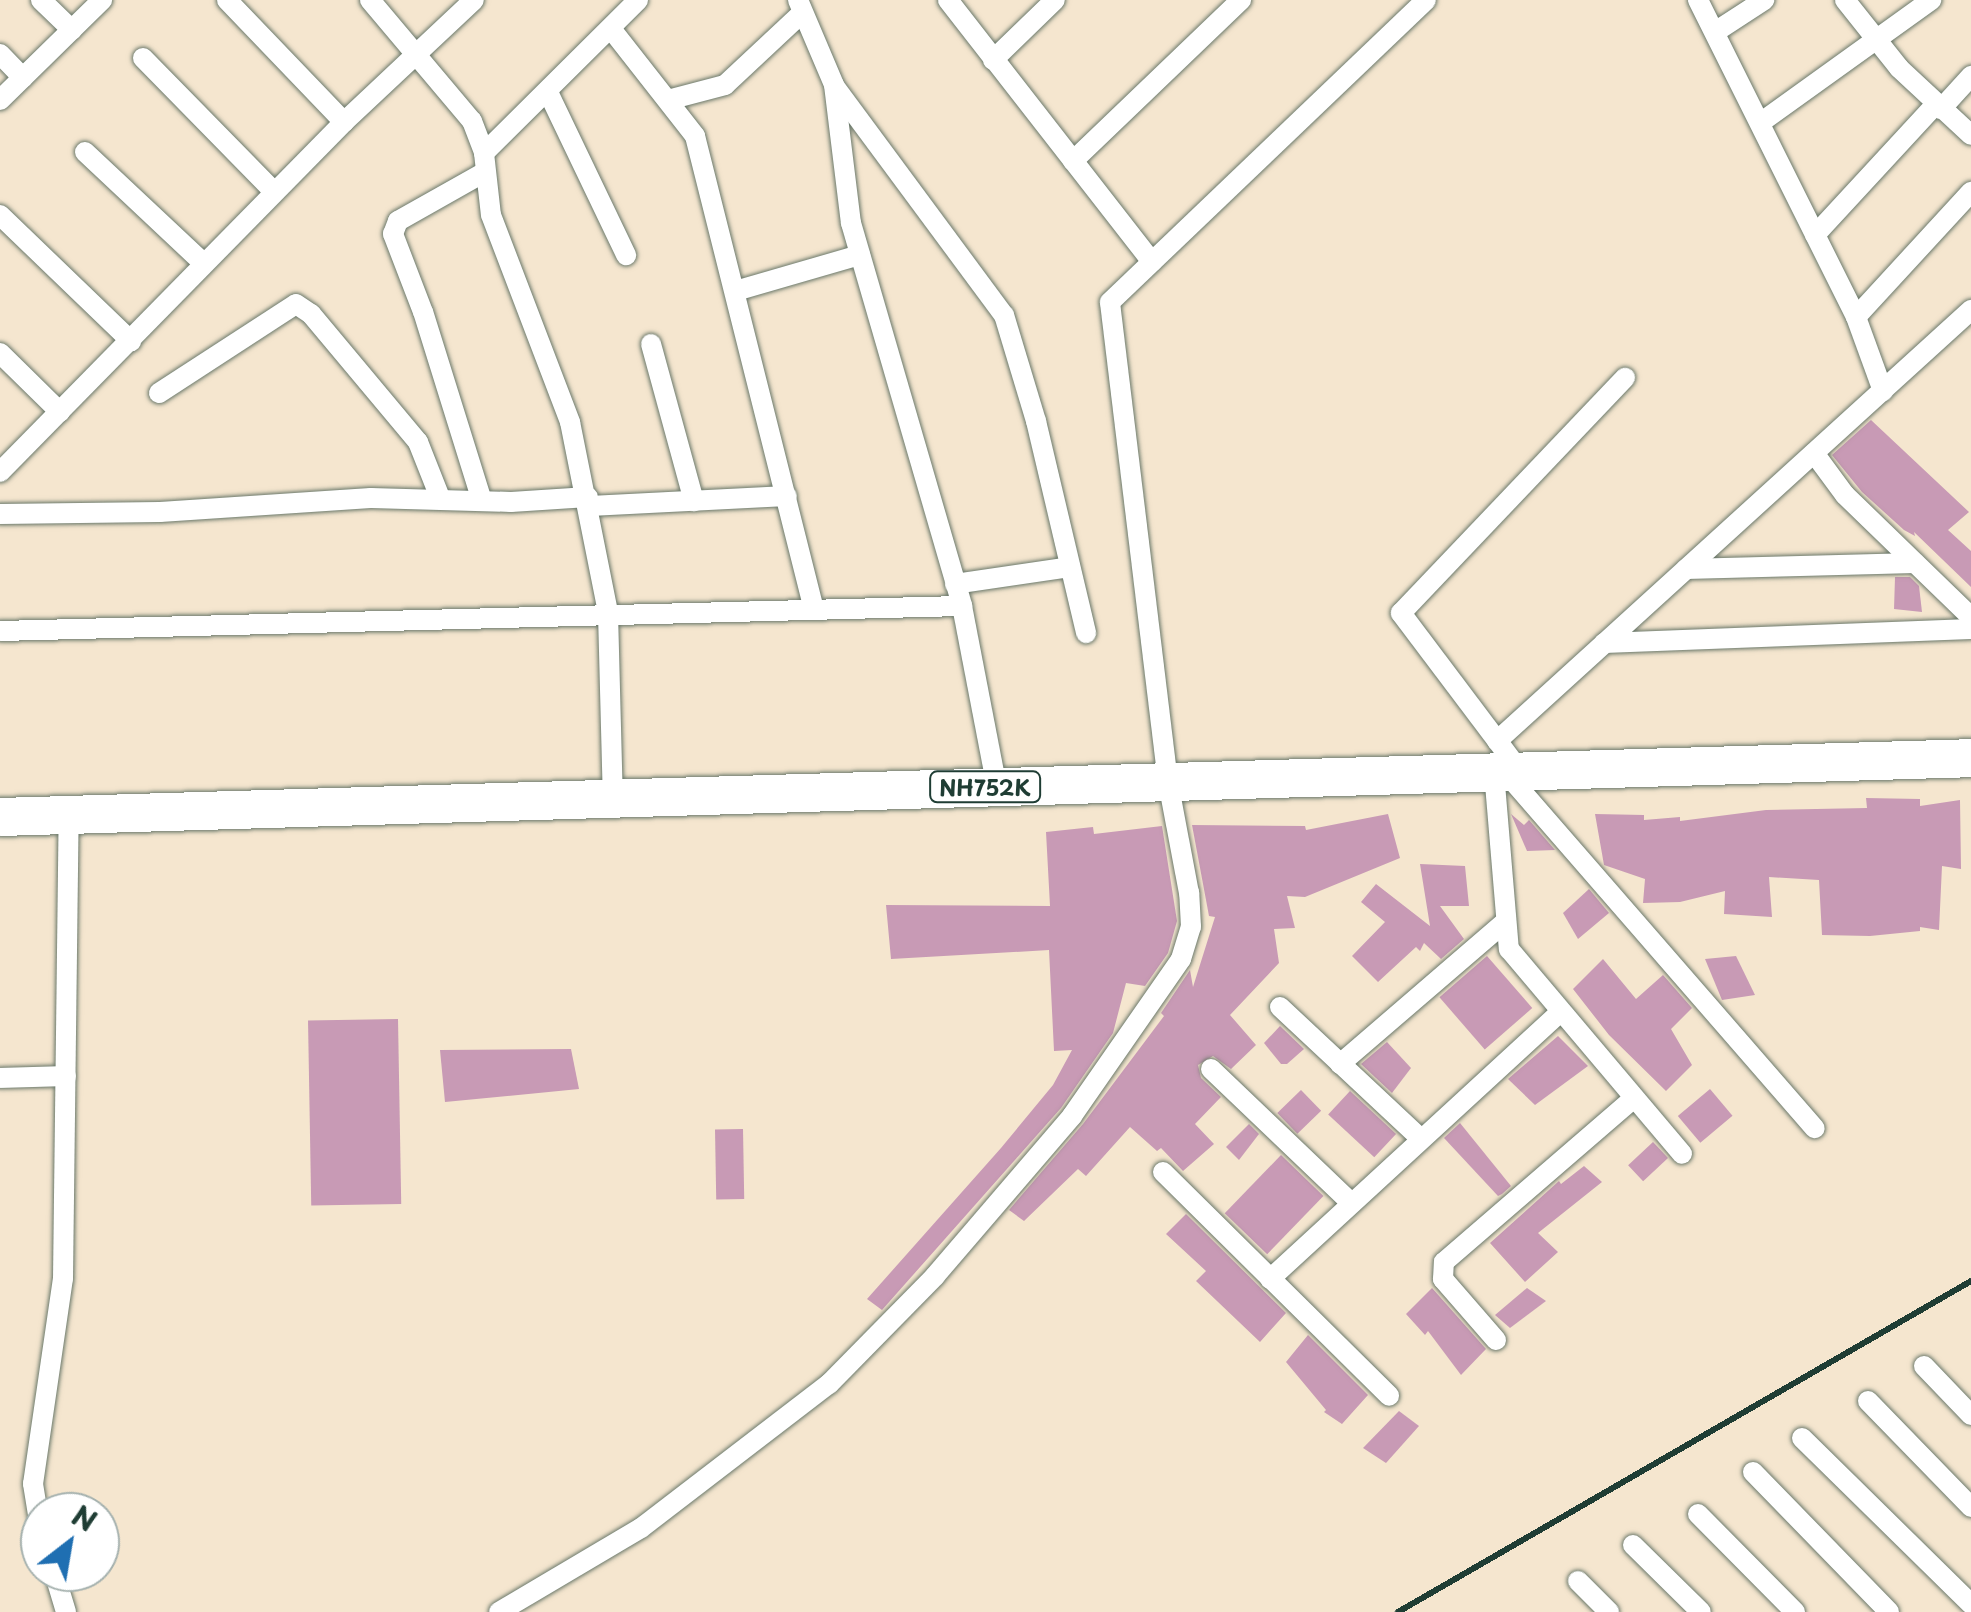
<!DOCTYPE html>
<style>
body{margin:0}
#map{position:relative;width:1971px;height:1612px;overflow:hidden;background:#f5e6cf;font-family:"Playpen Sans",sans-serif}
div>[style]{position:absolute}
.building>*{inset:0;background:#c89ab5;transform-origin:0 0}
.roads{filter:drop-shadow(0 0 2px #6a786a) drop-shadow(0 0 2px #6a786a)}
.street>*{height:20px;margin:-10px;padding:0 10px;transform-origin:10px;border-radius:10px;background:#fff}
.highway>*{height:38px;margin:-19px;padding:0 19px;transform-origin:19px;border-radius:19px;background:#fff}
.rail>*{height:6px;margin:-3px;padding:0 3px;transform-origin:3px;border-radius:3px;background:#1f3d34}
span{translate:-50% -50%;white-space:nowrap;text-align:center;line-height:1.15;-webkit-text-stroke:8px #fff;paint-order:stroke}
.shield-label span{padding:2px 8px;background:#fff;border:2px solid;border-radius:8px;-webkit-text-stroke-width:0}
.shield-label{font-size:22px;color:#1f3d34;font-weight:700}
.north{position:absolute;left:20px;top:1492px;width:100px;height:100px;box-sizing:border-box;background:#fff;border:2px solid #a5b1ae;border-radius:50%;rotate:31deg;font-size:28px;font-weight:700;line-height:40px;text-align:center;color:#1f3d34}
.north::after{content:'';display:block;margin:auto;width:35px;height:45px;background:#1f6fb2;clip-path:polygon(50% 0,100% 100%,50% 72%,0 100%)}
</style>
<div id="map">
<div class="building">
<div style="clip-path:polygon(1871px 420px,1969px 512px,1948px 530px,1971px 551px,1971px 587px,1914px 532px,1915px 536px,1904px 530px,1862px 492px,1832px 455px)"></div>
<div style="clip-path:polygon(1895px 577px,1910px 577px,1919px 586px,1922px 612px,1894px 609px)"></div>
<div style="clip-path:polygon(1866px 798px,1920px 799px,1920px 806px,1960px 800px,1961px 869px,1942px 866px,1939px 930px,1920px 927px,1920px 931px,1870px 936px,1822px 935px,1819px 880px,1769px 877px,1772px 917px,1724px 914px,1725px 891px,1680px 902px,1643px 903px,1645px 879px,1604px 865px,1595px 814px,1644px 815px,1644px 820px,1680px 817px,1680px 821px,1766px 810px,1867px 808px)"></div>
<div style="clip-path:polygon(1388px 814px,1400px 858px,1305px 897px,1287px 896px,1295px 928px,1274px 929px,1279px 963px,1230px 1015px,1256px 1045px,1231px 1069px,1213px 1056px,1198px 1065px,1201px 1078px,1221px 1097px,1195px 1124px,1214px 1144px,1183px 1171px,1161px 1148px,1157px 1151px,1130px 1127px,1086px 1176px,1078px 1169px,1024px 1221px,1009px 1210px,1083px 1124px,1164px 1016px,1161px 1013px,1190px 970px,1193px 987px,1215px 917px,1209px 916px,1192px 825px,1305px 826px,1306px 830px)"></div>
<div style="clip-path:polygon(1511px 814px,1524px 825px,1529px 820px,1555px 850px,1527px 851px)"></div>
<div style="clip-path:polygon(1162px 826px,1177px 921px,1168px 953px,1145px 986px,1126px 983px,1113px 1033px,1061px 1108px,882px 1310px,867px 1299px,1001px 1148px,1053px 1085px,1072px 1050px,1054px 1051px,1049px 950px,891px 959px,886px 905px,1050px 906px,1046px 832px,1093px 827px,1094px 834px)"></div>
<div style="clip-path:polygon(1420px 864px,1465px 866px,1469px 906px,1440px 906px,1464px 939px,1441px 959px,1424px 943px,1420px 951px,1416px 947px,1378px 982px,1352px 956px,1385px 922px,1361px 902px,1376px 884px,1430px 926px)"></div>
<div style="clip-path:polygon(1589px 889px,1609px 913px,1578px 939px,1563px 913px)"></div>
<div style="left:1487px;top:956px;width:69px;height:63px;rotate:49deg"></div>
<div style="clip-path:polygon(1736px 956px,1755px 995px,1722px 1000px,1705px 959px)"></div>
<div style="clip-path:polygon(1603px 959px,1636px 999px,1663px 975px,1692px 1008px,1671px 1029px,1692px 1065px,1666px 1091px,1609px 1035px,1573px 989px)"></div>
<div style="left:398px;top:1019px;width:185px;height:90px;rotate:89deg"></div>
<div style="clip-path:polygon(1280px 1026px,1304px 1049px,1287px 1064px,1281px 1064px,1264px 1043px)"></div>
<div style="clip-path:polygon(1558px 1036px,1588px 1066px,1535px 1105px,1508px 1079px)"></div>
<div style="clip-path:polygon(1387px 1042px,1411px 1068px,1392px 1093px,1361px 1064px)"></div>
<div style="clip-path:polygon(571px 1049px,579px 1089px,445px 1102px,440px 1050px)"></div>
<div style="left:1710px;top:1089px;width:35px;height:42px;rotate:50deg"></div>
<div style="left:1301px;top:1090px;width:29px;height:33px;rotate:46deg"></div>
<div style="left:1350px;top:1091px;width:63px;height:32px;rotate:43deg"></div>
<div style="clip-path:polygon(1460px 1123px,1511px 1186px,1502px 1194px,1498px 1196px,1444px 1138px)"></div>
<div style="clip-path:polygon(1249px 1124px,1259px 1134px,1239px 1160px,1226px 1147px)"></div>
<div style="left:743px;top:1129px;width:70px;height:28px;rotate:89deg"></div>
<div style="left:1653px;top:1142px;width:22px;height:34px;rotate:47deg"></div>
<div style="left:1281px;top:1155px;width:59px;height:81px;rotate:44deg"></div>
<div style="clip-path:polygon(1584px 1166px,1602px 1182px,1538px 1233px,1558px 1252px,1525px 1282px,1490px 1243px,1559px 1181px,1561px 1184px)"></div>
<div style="clip-path:polygon(1186px 1214px,1286px 1313px,1260px 1342px,1196px 1281px,1206px 1271px,1166px 1234px)"></div>
<div style="clip-path:polygon(1432px 1288px,1486px 1349px,1461px 1375px,1428px 1331px,1425px 1335px,1406px 1314px)"></div>
<div style="clip-path:polygon(1527px 1288px,1546px 1301px,1510px 1328px,1495px 1315px)"></div>
<div style="clip-path:polygon(1308px 1335px,1368px 1395px,1342px 1424px,1324px 1412px,1326px 1410px,1286px 1362px)"></div>
<div style="clip-path:polygon(1399px 1411px,1419px 1426px,1386px 1463px,1363px 1448px)"></div>
</div>
<div class="roads">
<div class="street">
<div style="left:41px;top:0;width:43px;rotate:44.1deg"></div>
<div style="left:227px;top:0;width:169px;rotate:46.2deg"></div>
<div style="left:370px;top:0;width:158px;rotate:49.9deg"></div>
<div style="left:472px;top:121px;width:34px;rotate:69deg"></div>
<div style="left:484px;top:153px;width:62px;rotate:83.6deg"></div>
<div style="left:491px;top:215px;width:222px;rotate:69.1deg"></div>
<div style="left:570px;top:422px;width:195px;rotate:78.7deg"></div>
<div style="left:608px;top:613px;width:185px;rotate:88.5deg"></div>
<div style="left:798px;top:0;width:92px;rotate:67deg"></div>
<div style="left:834px;top:85px;width:139px;rotate:83deg"></div>
<div style="left:851px;top:223px;width:399px;rotate:73.8deg"></div>
<div style="left:962px;top:606px;width:184px;rotate:79.1deg"></div>
<div style="left:948px;top:0;width:332px;rotate:52.1deg"></div>
<div style="left:1698px;top:0;width:354px;rotate:63.5deg"></div>
<div style="left:1856px;top:317px;width:79px;rotate:70deg"></div>
<div style="left:1845px;top:0;width:87px;rotate:51.5deg"></div>
<div style="left:1899px;top:68px;width:98px;rotate:42.9deg"></div>
<div style="left:612px;top:30px;width:135px;rotate:51.9deg"></div>
<div style="left:695px;top:136px;width:488px;rotate:75.9deg"></div>
<div style="left:1715px;top:32px;width:59px;rotate:-33.1deg"></div>
<div style="left:0;top:54px;width:33px;rotate:46deg"></div>
<div style="left:143px;top:58px;width:187px;rotate:45.6deg"></div>
<div style="left:993px;top:60px;width:86px;rotate:-44.1deg"></div>
<div style="left:835px;top:87px;width:284px;rotate:53.5deg"></div>
<div style="left:1004px;top:315px;width:111px;rotate:73.2deg"></div>
<div style="left:1036px;top:421px;width:218px;rotate:76.7deg"></div>
<div style="left:548px;top:92px;width:181px;rotate:64.4deg"></div>
<div style="left:0;top:100px;width:143px;rotate:-44.4deg"></div>
<div style="left:668px;top:100px;width:59px;rotate:-14.7deg"></div>
<div style="left:725px;top:85px;width:104px;rotate:-43.1deg"></div>
<div style="left:1941px;top:109px;width:45px;rotate:-47.7deg"></div>
<div style="left:1760px;top:123px;width:211px;rotate:-35.7deg"></div>
<div style="left:85px;top:152px;width:162px;rotate:43.2deg"></div>
<div style="left:484px;top:153px;width:217px;rotate:-44.8deg"></div>
<div style="left:1073px;top:161px;width:233px;rotate:-43.8deg"></div>
<div style="left:0;top:215px;width:182px;rotate:43.9deg"></div>
<div style="left:1815px;top:235px;width:177px;rotate:-47.3deg"></div>
<div style="left:735px;top:291px;width:130px;rotate:-16.1deg"></div>
<div style="left:1856px;top:317px;width:170px;rotate:-47.4deg"></div>
<div style="left:651px;top:344px;width:163px;rotate:74.7deg"></div>
<div style="left:0;top:353px;width:84px;rotate:44.5deg"></div>
<div style="left:159px;top:393px;width:163px;rotate:-33deg"></div>
<div style="left:296px;top:304px;width:18px;rotate:34deg"></div>
<div style="left:311px;top:314px;width:167px;rotate:50.1deg"></div>
<div style="left:418px;top:442px;width:62px;rotate:68.4deg"></div>
<div style="left:1814px;top:453px;width:52px;rotate:53.6deg"></div>
<div style="left:1845px;top:495px;width:175px;rotate:44.1deg"></div>
<div style="left:0;top:472px;width:491px;rotate:-45.5deg"></div>
<div style="left:344px;top:122px;width:178px;rotate:-43.2deg"></div>
<div style="left:482px;top:501px;width:198px;rotate:-107.3deg"></div>
<div style="left:423px;top:312px;width:84px;rotate:-111deg"></div>
<div style="left:393px;top:234px;width:14px;rotate:-69deg"></div>
<div style="left:398px;top:221px;width:100px;rotate:-29.4deg"></div>
<div style="left:590px;top:506px;width:197px;rotate:-2.9deg"></div>
<div style="left:0;top:514px;width:160px;rotate:-0.7deg"></div>
<div style="left:160px;top:512px;width:211px;rotate:-3.8deg"></div>
<div style="left:371px;top:498px;width:140px;rotate:1.6deg"></div>
<div style="left:511px;top:502px;width:77px;rotate:-3.7deg"></div>
<div style="left:1686px;top:569px;width:229px;rotate:-1.5deg"></div>
<div style="left:955px;top:584px;width:116px;rotate:-8.4deg"></div>
<div style="left:0;top:631px;width:962px;rotate:-1.49deg"></div>
<div style="left:1604px;top:643px;width:367px;rotate:-2.2deg"></div>
<div style="left:1497px;top:741px;width:641px;rotate:-42.28deg"></div>
<div style="left:1520px;top:771px;width:198px;rotate:-127deg"></div>
<div style="left:1401px;top:613px;width:325px;rotate:-46.4deg"></div>
<div style="left:1494px;top:772px;width:178px;rotate:85.2deg"></div>
<div style="left:1509px;top:949px;width:268px;rotate:49.8deg"></div>
<div style="left:1505px;top:772px;width:472px;rotate:49deg"></div>
<div style="left:1280px;top:1007px;width:190px;rotate:43.1deg"></div>
<div style="left:1340px;top:1064px;width:216px;rotate:-40.7deg"></div>
<div style="left:1211px;top:1069px;width:194px;rotate:43.7deg"></div>
<div style="left:0;top:1078px;width:66px;rotate:-1.7deg"></div>
<div style="left:1163px;top:1172px;width:318px;rotate:44.7deg"></div>
<div style="left:1270px;top:1279px;width:393px;rotate:-42.6deg"></div>
<div style="left:1496px;top:1340px;width:81px;rotate:-131deg"></div>
<div style="left:1443px;top:1279px;width:17px;rotate:-87deg"></div>
<div style="left:1444px;top:1262px;width:251px;rotate:-40.8deg"></div>
<div style="left:1924px;top:1366px;width:68px;rotate:46.2deg"></div>
<div style="left:1868px;top:1401px;width:148px;rotate:45.8deg"></div>
<div style="left:1802px;top:1438px;width:237px;rotate:44.5deg"></div>
<div style="left:1753px;top:1472px;width:195px;rotate:45.8deg"></div>
<div style="left:1698px;top:1514px;width:138px;rotate:45.3deg"></div>
<div style="left:40px;top:1527px;width:44px;rotate:-99.2deg"></div>
<div style="left:33px;top:1484px;width:207px;rotate:-81.7deg"></div>
<div style="left:63px;top:1279px;width:465px;rotate:-89.3deg"></div>
<div style="left:1633px;top:1545px;width:95px;rotate:44.6deg"></div>
<div style="left:54px;top:1572px;width:42px;rotate:73.3deg"></div>
<div style="left:1578px;top:1581px;width:44px;rotate:45deg"></div>
<div style="left:499px;top:1612px;width:165px;rotate:-30.6deg"></div>
<div style="left:641px;top:1528px;width:237px;rotate:-37.5deg"></div>
<div style="left:829px;top:1384px;width:151px;rotate:-45.5deg"></div>
<div style="left:935px;top:1276px;width:211px;rotate:-49.4deg"></div>
<div style="left:1072px;top:1116px;width:191px;rotate:-55.2deg"></div>
<div style="left:1181px;top:959px;width:34px;rotate:-73deg"></div>
<div style="left:1191px;top:927px;width:34px;rotate:-93deg"></div>
<div style="left:1189px;top:893px;width:113px;rotate:-100.7deg"></div>
<div style="left:1168px;top:782px;width:483px;rotate:-96.9deg"></div>
<div style="left:1110px;top:302px;width:437px;rotate:-43.7deg"></div>
</div>
<div class="highway">
<div style="left:0;top:817px;width:1972px;rotate:-1.71deg"></div>
</div>
</div>
<div class="rail">
<div style="left:1398px;top:1612px;width:662px;rotate:-30.01deg"></div>
</div>
<div class="shield-label">
<span style="left:985px;top:787px">NH752K</span>
</div>
<div class="north">N</div>
</div>
